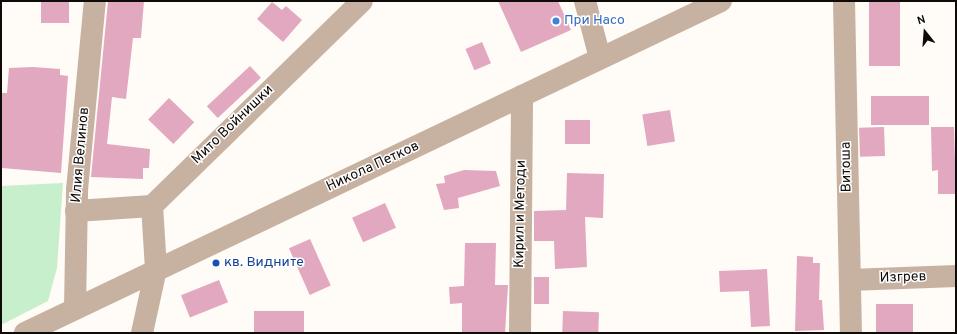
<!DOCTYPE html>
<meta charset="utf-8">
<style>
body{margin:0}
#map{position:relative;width:957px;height:334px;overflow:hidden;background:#fffbf6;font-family:Overpass,sans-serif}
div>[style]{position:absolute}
.green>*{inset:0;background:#c8efcc}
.building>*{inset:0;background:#e1a8c0;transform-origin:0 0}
.minor>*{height:22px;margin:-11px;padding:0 11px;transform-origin:11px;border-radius:11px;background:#c7b2a2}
.dots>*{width:11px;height:11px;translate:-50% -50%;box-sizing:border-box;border:2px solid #fff;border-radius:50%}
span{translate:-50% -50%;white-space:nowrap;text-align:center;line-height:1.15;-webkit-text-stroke:3px #fff;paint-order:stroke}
.shop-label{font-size:14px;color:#366cbe}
.left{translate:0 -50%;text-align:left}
.street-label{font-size:14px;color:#0f0b08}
.transit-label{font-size:14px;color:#164399}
.frame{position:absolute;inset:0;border:2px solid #0f0b08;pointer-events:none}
.north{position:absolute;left:905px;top:12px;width:40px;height:40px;-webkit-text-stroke:3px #fff;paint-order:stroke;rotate:343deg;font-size:11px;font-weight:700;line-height:16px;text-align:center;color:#0f0b08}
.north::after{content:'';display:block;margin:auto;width:14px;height:18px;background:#0f0b08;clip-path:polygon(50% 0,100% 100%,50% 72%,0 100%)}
</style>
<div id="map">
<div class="green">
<div style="clip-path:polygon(63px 183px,57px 268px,48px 301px,1px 325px,1px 186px)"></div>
</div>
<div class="building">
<div style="left:41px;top:1px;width:28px;height:22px"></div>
<div style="clip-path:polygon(108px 1px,144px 1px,141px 38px,133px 38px,126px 99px,112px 97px,107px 144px,150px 149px,149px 168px,143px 168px,143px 179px,91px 177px)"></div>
<div style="clip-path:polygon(498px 1px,558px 1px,571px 30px,521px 52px)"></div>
<div style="left:869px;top:1px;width:31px;height:65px"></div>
<div style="clip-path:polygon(272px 2px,282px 10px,286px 6px,302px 20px,283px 42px,257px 19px)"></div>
<div style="left:482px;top:42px;width:23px;height:18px;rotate:67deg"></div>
<div style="left:250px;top:66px;width:16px;height:59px;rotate:47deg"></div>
<div style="clip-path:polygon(33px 67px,60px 69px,60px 75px,68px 76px,61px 173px,2px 168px,1px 93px,7px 93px,9px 68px)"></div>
<div style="left:871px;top:96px;width:58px;height:29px"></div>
<div style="left:169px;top:98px;width:35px;height:30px;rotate:44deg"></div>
<div style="left:670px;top:110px;width:32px;height:28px;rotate:81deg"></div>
<div style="left:565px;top:120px;width:25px;height:24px"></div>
<div style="left:884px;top:127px;width:29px;height:25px;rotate:88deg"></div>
<div style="clip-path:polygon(931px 127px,954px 127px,956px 194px,938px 194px,938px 170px,932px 171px)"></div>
<div style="clip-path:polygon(464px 170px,496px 171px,500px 186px,458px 198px,459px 208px,444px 210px,436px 184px,445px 183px,444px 176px)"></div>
<div style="clip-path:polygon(567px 173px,604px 174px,603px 218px,585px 217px,587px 267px,555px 269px,554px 241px,534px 241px,534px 211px,566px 210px)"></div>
<div style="left:385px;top:203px;width:27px;height:36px;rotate:66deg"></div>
<div style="left:310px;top:239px;width:51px;height:23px;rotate:66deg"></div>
<div style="clip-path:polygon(465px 243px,496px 243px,495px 285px,508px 285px,505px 333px,462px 333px,462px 303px,450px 304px,449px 287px,464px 286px)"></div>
<div style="clip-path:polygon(797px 256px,813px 257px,813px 263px,820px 263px,819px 300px,822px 300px,824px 330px,795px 331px)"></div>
<div style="clip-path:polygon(767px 269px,770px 326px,751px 327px,749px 291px,720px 292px,719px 271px)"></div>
<div style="left:534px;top:277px;width:15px;height:27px"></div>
<div style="left:219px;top:280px;width:24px;height:41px;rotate:68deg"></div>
<div style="left:913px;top:304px;width:29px;height:37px;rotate:90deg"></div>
<div style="left:304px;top:311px;width:22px;height:50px;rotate:90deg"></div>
<div style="left:563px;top:311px;width:36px;height:22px;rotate:2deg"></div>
</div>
<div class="minor">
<div style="left:585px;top:1px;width:59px;rotate:75.3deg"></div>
<div style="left:844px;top:1px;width:332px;rotate:88.8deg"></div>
<div style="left:76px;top:211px;width:76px;rotate:-3.8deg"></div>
<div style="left:850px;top:280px;width:106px;rotate:-2.2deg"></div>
<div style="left:75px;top:309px;width:119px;rotate:-89deg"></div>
<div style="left:77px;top:190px;width:190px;rotate:-84.6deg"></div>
<div style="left:25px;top:333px;width:771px;rotate:-25.5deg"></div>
<div style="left:142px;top:333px;width:66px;rotate:-77.7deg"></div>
<div style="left:156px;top:269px;width:63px;rotate:-93.6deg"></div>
<div style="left:152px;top:206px;width:293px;rotate:-44.3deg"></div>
<div style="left:520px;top:333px;width:237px;rotate:-89.5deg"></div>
</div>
<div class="dots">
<div style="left:556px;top:21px;background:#3f7fe0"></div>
<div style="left:216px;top:263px;background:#1a4fb4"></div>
</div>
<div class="shop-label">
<span class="left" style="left:564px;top:21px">При Насо</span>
</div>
<div class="street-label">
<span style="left:233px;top:125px;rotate:-44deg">Мито Войнишки</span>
<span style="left:81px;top:155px;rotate:-85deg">Илия Велинов</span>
<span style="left:373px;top:167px;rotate:-25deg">Никола Петков</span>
<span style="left:847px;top:167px;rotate:-91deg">Витоша</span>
<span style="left:521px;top:214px;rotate:-89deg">Кирил и Методи</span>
<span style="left:903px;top:278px;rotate:-2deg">Изгрев</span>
</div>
<div class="transit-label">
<span class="left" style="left:224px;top:263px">кв. Видните</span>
</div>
<div class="frame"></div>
<div class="north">N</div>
</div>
